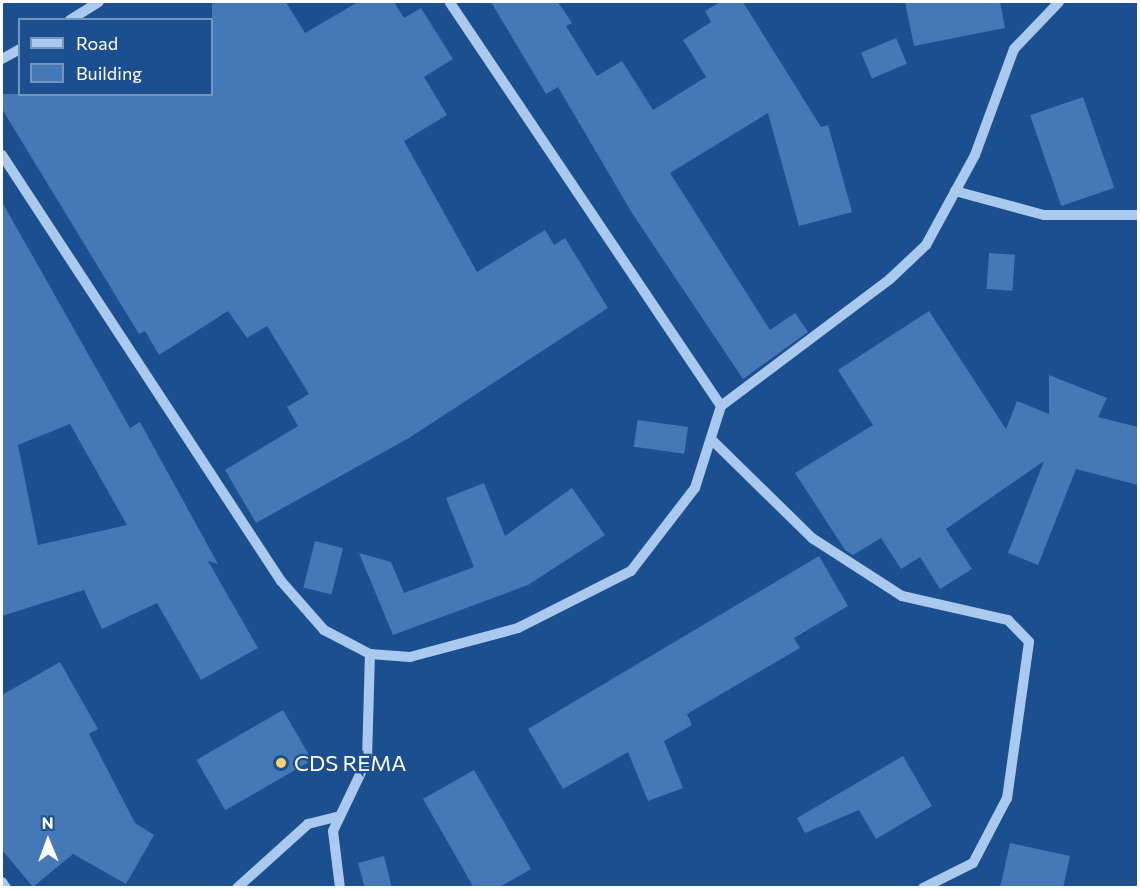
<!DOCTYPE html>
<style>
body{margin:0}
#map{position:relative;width:1140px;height:889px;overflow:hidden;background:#1b4f8f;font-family:Commissioner,sans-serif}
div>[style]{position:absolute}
.building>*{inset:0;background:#4478b7;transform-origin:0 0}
.minor>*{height:10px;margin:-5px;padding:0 5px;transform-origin:5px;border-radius:5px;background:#a9c9ee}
.dots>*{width:16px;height:16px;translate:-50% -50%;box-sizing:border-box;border:3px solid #1b4f8f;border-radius:50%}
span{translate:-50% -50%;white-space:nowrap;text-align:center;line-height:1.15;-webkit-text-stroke:4.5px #1b4f8f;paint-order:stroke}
.poi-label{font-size:22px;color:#fff}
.left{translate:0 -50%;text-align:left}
.frame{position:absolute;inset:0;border:3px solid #fff;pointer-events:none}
.legend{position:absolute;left:18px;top:18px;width:195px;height:78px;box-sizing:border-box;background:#1b4f8f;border:2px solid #7695bc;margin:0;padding:8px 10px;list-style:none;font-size:18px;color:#fff}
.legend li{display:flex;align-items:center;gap:12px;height:30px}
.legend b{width:30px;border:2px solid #7695bc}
.north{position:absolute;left:18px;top:811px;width:60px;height:60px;-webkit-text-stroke:4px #1b4f8f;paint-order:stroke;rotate:359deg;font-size:16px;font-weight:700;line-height:24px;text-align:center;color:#fff}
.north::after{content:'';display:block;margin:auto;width:21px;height:27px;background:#fff;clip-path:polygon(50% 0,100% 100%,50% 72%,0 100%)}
</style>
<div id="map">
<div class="building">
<div style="clip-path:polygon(212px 2px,286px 2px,305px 33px,358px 2px,394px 2px,404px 18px,421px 8px,453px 59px,424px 77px,447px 115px,404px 141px,477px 272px,545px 230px,554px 245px,565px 238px,608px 308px,409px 438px,256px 523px,225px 470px,298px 426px,287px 407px,309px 394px,267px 326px,247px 338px,228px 311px,159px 355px,145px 331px,139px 334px,2px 109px,2px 94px,212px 94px)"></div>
<div style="clip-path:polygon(491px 2px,558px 2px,572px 23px,566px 26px,597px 76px,622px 61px,653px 110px,706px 77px,683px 40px,711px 22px,705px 11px,720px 2px,743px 2px,821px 127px,828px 125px,852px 212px,799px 226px,768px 113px,670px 173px,770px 330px,795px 313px,808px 332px,743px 379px,632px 213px,558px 87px,546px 94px)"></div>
<div style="clip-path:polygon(905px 2px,1000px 2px,1005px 28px,914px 46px)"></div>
<div style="left:896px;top:38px;width:28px;height:38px;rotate:67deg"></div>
<div style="left:1083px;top:97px;width:96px;height:56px;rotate:71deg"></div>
<div style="clip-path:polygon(evenodd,2px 202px,130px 428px,140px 422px,218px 564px,208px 561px,258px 648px,201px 680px,157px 603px,102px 629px,84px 590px,2px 616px,2px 202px,70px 424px,127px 525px,38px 545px,18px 445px,70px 424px)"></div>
<div style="left:989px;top:253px;width:26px;height:36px;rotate:4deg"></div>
<div style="clip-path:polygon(929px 311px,1006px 429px,1017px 401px,1049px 414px,1049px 375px,1107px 398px,1098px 417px,1138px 427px,1138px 485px,1076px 469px,1038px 565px,1008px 553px,1044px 461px,946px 529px,972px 569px,940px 589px,920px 557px,901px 569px,881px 538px,853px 555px,845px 550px,795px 473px,873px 425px,838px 370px)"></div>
<div style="left:688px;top:427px;width:27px;height:51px;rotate:98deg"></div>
<div style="clip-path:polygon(484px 483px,505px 536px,572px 488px,605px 535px,528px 585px,393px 635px,359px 553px,391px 562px,404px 593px,474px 567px,446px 498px)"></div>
<div style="left:315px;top:541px;width:29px;height:48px;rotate:14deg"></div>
<div style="clip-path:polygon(819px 556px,848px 606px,794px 638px,800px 648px,687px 714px,692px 725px,664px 741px,683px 788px,648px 801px,628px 752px,563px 789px,528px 729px)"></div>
<div style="clip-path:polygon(60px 662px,98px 729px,89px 734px,135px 823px,154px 835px,126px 884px,73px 854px,33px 887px,2px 850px,2px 695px)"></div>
<div style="left:283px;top:710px;width:58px;height:100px;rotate:60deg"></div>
<div style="clip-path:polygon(903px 756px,932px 806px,876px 839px,859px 810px,805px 833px,797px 818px)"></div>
<div style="clip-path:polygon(474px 770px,531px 869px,498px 888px,474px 888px,423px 799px)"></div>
<div style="clip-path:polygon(1010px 843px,1070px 856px,1063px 888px,1000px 888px)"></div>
<div style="clip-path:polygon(384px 856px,392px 888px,365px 888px,358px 863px)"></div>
</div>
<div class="minor">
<div style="left:70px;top:20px;width:34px;rotate:-32deg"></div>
<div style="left:2px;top:59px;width:21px;rotate:-29deg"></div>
<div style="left:2px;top:155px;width:509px;rotate:56.78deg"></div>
<div style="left:281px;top:581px;width:65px;rotate:48.7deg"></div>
<div style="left:324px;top:630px;width:52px;rotate:27.6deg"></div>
<div style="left:370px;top:654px;width:40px;rotate:4.3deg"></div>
<div style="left:410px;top:657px;width:112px;rotate:-15deg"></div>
<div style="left:518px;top:628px;width:127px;rotate:-26.8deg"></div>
<div style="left:631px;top:571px;width:105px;rotate:-52.4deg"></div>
<div style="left:695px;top:488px;width:86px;rotate:-72.4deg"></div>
<div style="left:721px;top:406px;width:486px;rotate:-123.9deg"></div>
<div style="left:955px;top:191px;width:92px;rotate:15.1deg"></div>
<div style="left:1044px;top:215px;width:94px"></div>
<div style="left:721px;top:406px;width:211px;rotate:-36.9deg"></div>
<div style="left:890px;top:279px;width:50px;rotate:-43.4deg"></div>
<div style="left:926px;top:245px;width:102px;rotate:-61.4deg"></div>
<div style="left:975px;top:155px;width:113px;rotate:-69.8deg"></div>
<div style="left:1014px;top:49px;width:65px;rotate:-46.2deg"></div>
<div style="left:713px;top:441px;width:139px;rotate:44.4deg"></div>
<div style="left:812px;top:538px;width:107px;rotate:32.8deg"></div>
<div style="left:902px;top:596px;width:109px;rotate:12.8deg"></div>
<div style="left:1008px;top:620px;width:30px;rotate:46deg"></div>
<div style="left:1029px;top:642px;width:158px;rotate:98deg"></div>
<div style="left:1007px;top:798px;width:73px;rotate:117.6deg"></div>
<div style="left:973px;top:863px;width:56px;rotate:153.4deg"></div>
<div style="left:2px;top:882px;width:7px;rotate:56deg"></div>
<div style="left:237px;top:888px;width:96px;rotate:-42deg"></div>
<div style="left:308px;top:824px;width:33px;rotate:-14deg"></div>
<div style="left:340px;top:888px;width:57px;rotate:-97deg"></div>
<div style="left:333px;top:831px;width:79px;rotate:-64.4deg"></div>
<div style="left:367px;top:760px;width:106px;rotate:-88.4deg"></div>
</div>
<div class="dots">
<div style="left:281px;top:763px;background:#ffd166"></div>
</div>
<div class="poi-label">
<span class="left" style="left:294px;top:763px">CDS REMA</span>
</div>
<div class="frame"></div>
<ul class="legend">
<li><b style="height:8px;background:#a9c9ee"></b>Road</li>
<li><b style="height:16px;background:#4478b7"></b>Building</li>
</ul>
<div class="north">N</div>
</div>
